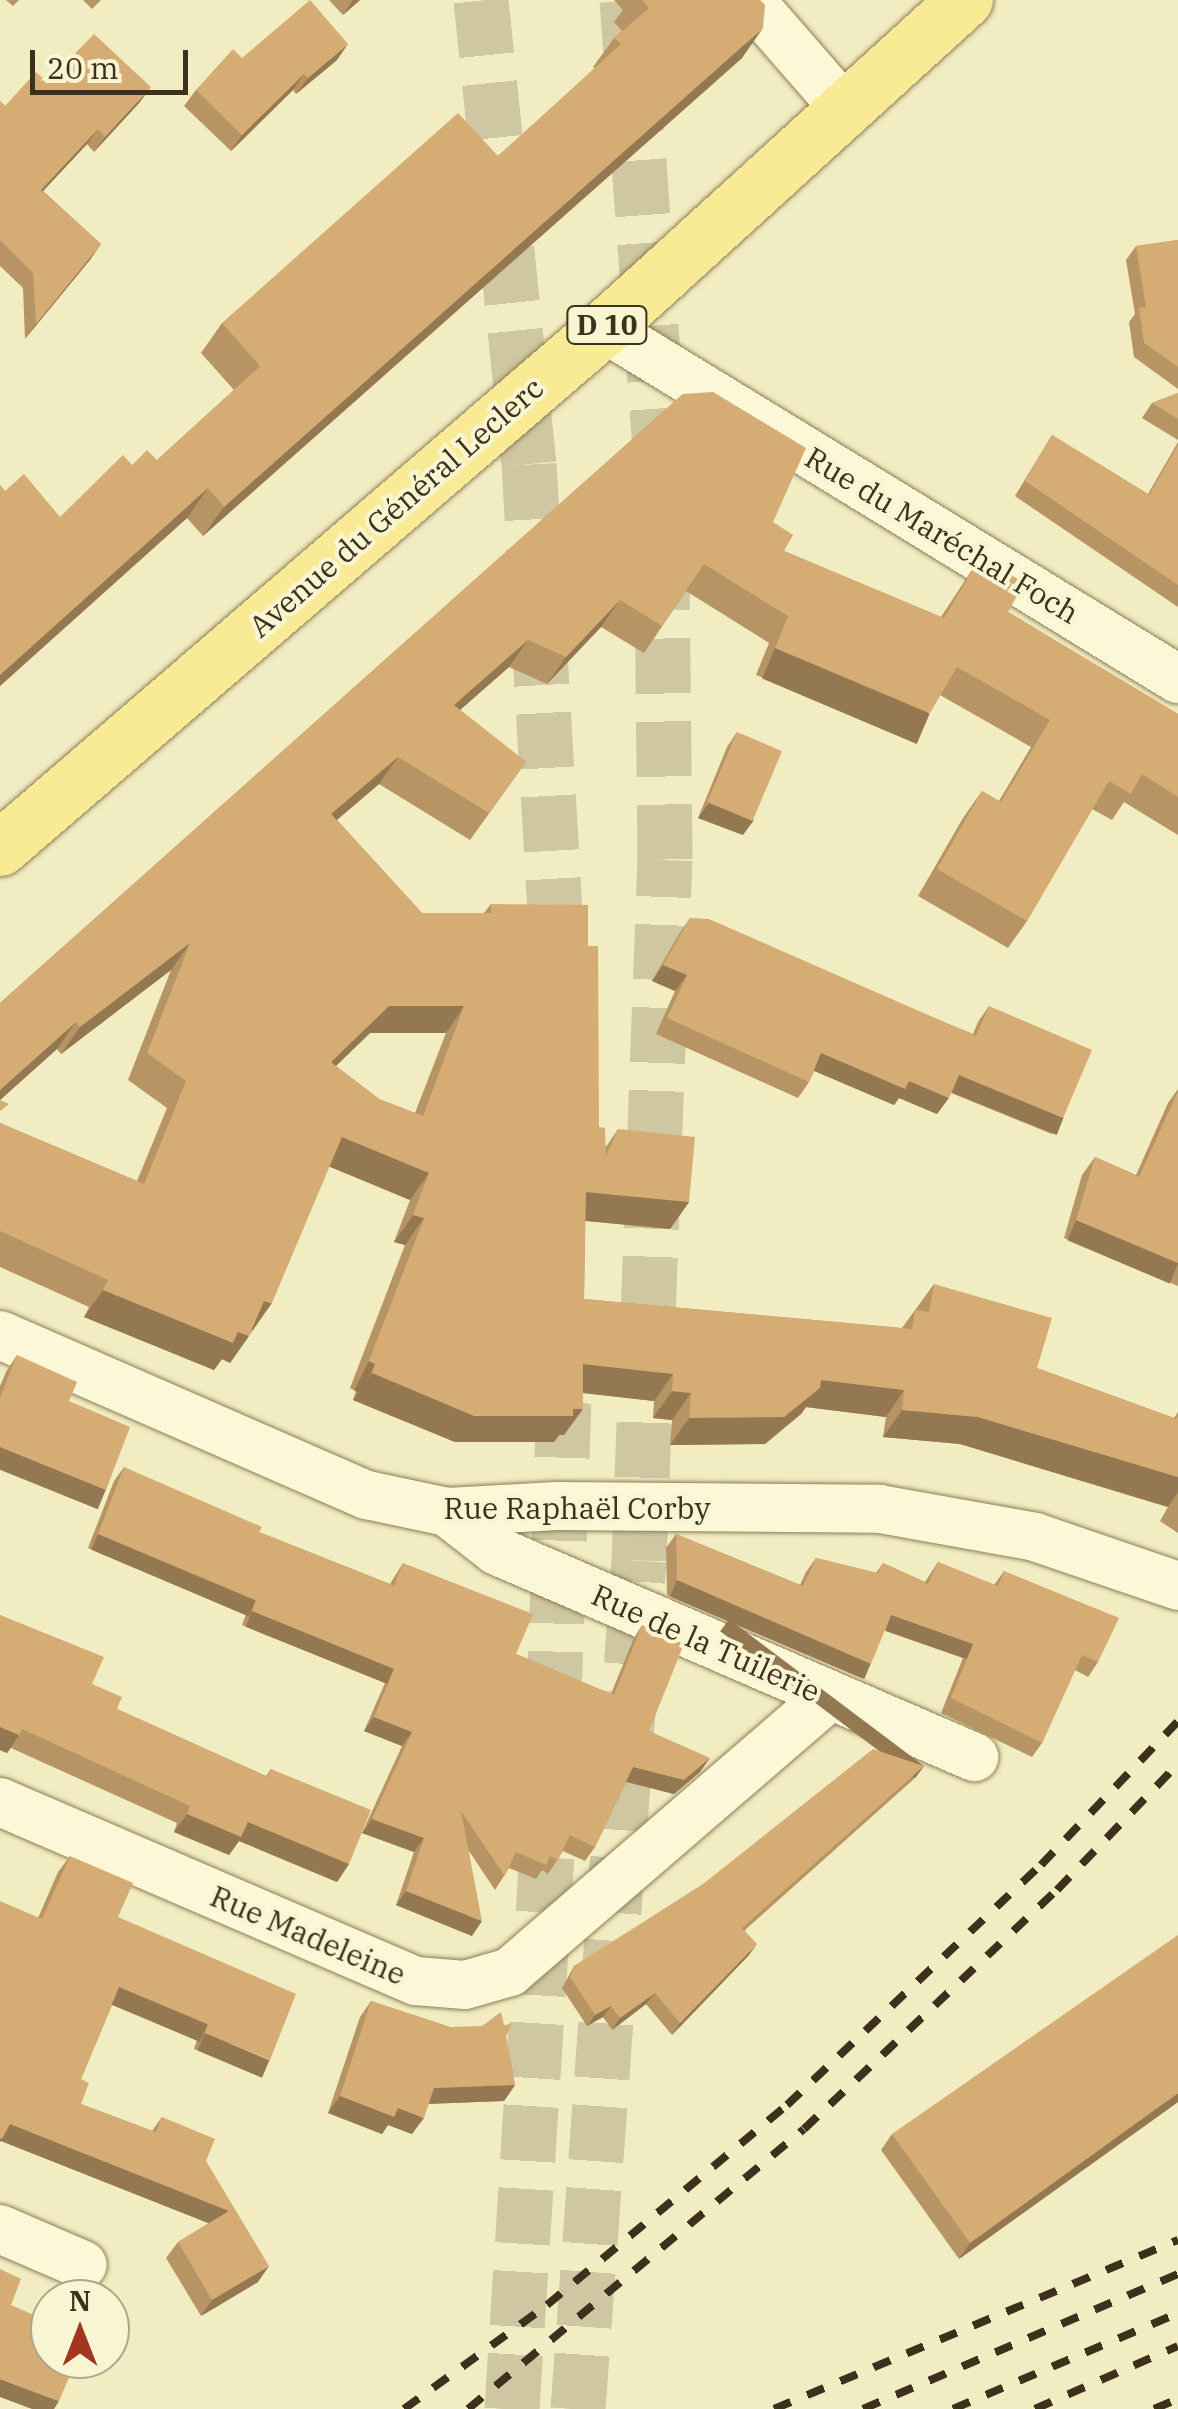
<!DOCTYPE html>
<meta charset="utf-8">
<style>
body{margin:0}
#map{position:relative;width:1178px;height:2409px;overflow:hidden;background:#f2ecc2;font-family:"IBM Plex Serif",serif}
div>[style]{position:absolute}
.highway-tunnel>*{height:55px;margin-top:-27.5px;transform-origin:0;background:repeating-linear-gradient(90deg,#cec7a1 0 55px,transparent 0 83px)}
.roads{filter:drop-shadow(0 0 2px #8e7d57) drop-shadow(0 0 2px #8e7d57)}
.street>*{height:48px;margin:-24px;padding:0 24px;transform-origin:24px;border-radius:24px;background:#fcf7d6}
.primary>*{height:55px;margin:-27.5px;padding:0 27.5px;transform-origin:27.5px;border-radius:27.5px;background:#f9eb96}
.rail>*{height:8px;margin-top:-4px;transform-origin:0;background:repeating-linear-gradient(90deg,#3c311d 0 18px,transparent 0 36px)}
.wall>*{inset:0;background:#b69464}
.shaded-wall>*{inset:0;background:#947851;transform-origin:0 0}
.building>*{inset:0;background:#d4ac74;transform-origin:0 0}
span{translate:-50% -50%;white-space:nowrap;text-align:center;line-height:1.15;-webkit-text-stroke:8px #f9f4d2;paint-order:stroke}
.shield-label span{padding:2px 8px;background:#f9f4d2;border:2px solid;border-radius:8px;-webkit-text-stroke-width:0}
.shield-label{font-size:28px;color:#3c311d;font-weight:700}
.street-label{font-size:30px;color:#3c311d}
.north{position:absolute;left:30px;top:2279px;width:100px;height:100px;box-sizing:border-box;background:#f9f4d2;border:2px solid #ada68a;border-radius:50%;rotate:0deg;font-size:28px;font-weight:700;line-height:40px;text-align:center;color:#3c311d}
.north::after{content:'';display:block;margin:auto;width:35px;height:45px;background:#a23621;clip-path:polygon(50% 0,100% 100%,50% 72%,0 100%)}
.scale{position:absolute;left:30px;top:50px;width:158px;height:45px;box-sizing:border-box;border:5px solid #3c311d;border-top:0;padding-left:12px;font-size:30px;line-height:35px;white-space:nowrap;color:#3c311d;-webkit-text-stroke:8px #f9f4d2;paint-order:stroke}
</style>
<div id="map">
<div class="highway-tunnel">
<div style="left:481px;top:0;width:466px;rotate:84.1deg"></div>
<div style="left:529px;top:464px;width:516px;rotate:86.67deg"></div>
<div style="left:512px;top:2409px;width:621px;rotate:-86.4deg"></div>
<div style="left:551px;top:1789px;width:430px;rotate:-88.1deg"></div>
<div style="left:578px;top:2409px;width:851px;rotate:-85.89deg"></div>
<div style="left:639px;top:1560px;width:701px;rotate:-87.88deg"></div>
<div style="left:665px;top:859px;width:396px;rotate:-90.6deg"></div>
<div style="left:661px;top:463px;width:464px;rotate:-94.2deg"></div>
</div>
<div class="roads">
<div class="street">
<div style="left:750px;top:0;width:143px;rotate:49deg"></div>
<div style="left:604px;top:328px;width:673px;rotate:31.45deg"></div>
<div style="left:0;top:1335px;width:400px;rotate:23.6deg"></div>
<div style="left:367px;top:1495px;width:82px;rotate:12deg"></div>
<div style="left:447px;top:1512px;width:110px;rotate:-3.1deg"></div>
<div style="left:557px;top:1506px;width:323px;rotate:0.5deg"></div>
<div style="left:880px;top:1509px;width:158px;rotate:10.2deg"></div>
<div style="left:1035px;top:1537px;width:151px;rotate:18.9deg"></div>
<div style="left:447px;top:1512px;width:63px;rotate:38deg"></div>
<div style="left:497px;top:1551px;width:520px;rotate:23.36deg"></div>
<div style="left:0;top:1802px;width:453px;rotate:23.3deg"></div>
<div style="left:416px;top:1981px;width:49px;rotate:4.7deg"></div>
<div style="left:465px;top:1985px;width:47px;rotate:-16.1deg"></div>
<div style="left:510px;top:1972px;width:421px;rotate:-40.8deg"></div>
<div style="left:0;top:2229px;width:90px;rotate:23.4deg"></div>
</div>
<div class="primary">
<div style="left:0;top:848px;width:797px;rotate:-40.73deg"></div>
<div style="left:604px;top:328px;width:488px;rotate:-42.3deg"></div>
</div>
</div>
<div class="rail">
<div style="left:404px;top:2409px;width:177px;rotate:-36deg"></div>
<div style="left:547px;top:2305px;width:312px;rotate:-39.8deg"></div>
<div style="left:787px;top:2105px;width:349px;rotate:-43.4deg"></div>
<div style="left:1041px;top:1865px;width:199px;rotate:-46.4deg"></div>
<div style="left:468px;top:2409px;width:437px;rotate:-39.8deg"></div>
<div style="left:804px;top:2129px;width:348px;rotate:-43.4deg"></div>
<div style="left:1057px;top:1890px;width:175px;rotate:-46.2deg"></div>
<div style="left:774px;top:2409px;width:438px;rotate:-22.7deg"></div>
<div style="left:863px;top:2409px;width:343px;rotate:-23.2deg"></div>
<div style="left:953px;top:2409px;width:245px;rotate:-23.1deg"></div>
<div style="left:1035px;top:2409px;width:156px;rotate:-23.8deg"></div>
<div style="left:1154px;top:2409px;width:26px;rotate:-23deg"></div>
</div>
<div class="wall">
<div style="clip-path:polygon(6px 0,19px 0,13px 6px)"></div>
<div style="clip-path:polygon(83px 0,101px 0,92px 9px)"></div>
<div style="clip-path:polygon(329px 0,360px 0,343px 15px)"></div>
<div style="clip-path:polygon(614px 0,760px 0,742px 58px,203px 536px,187px 518px,0 686px,0 485px,5px 491px,60px 517px,132px 465px,157px 460px,234px 390px,201px 353px,222px 323px,498px 156px,595px 69px,593px 67px,614px 38px,622px 31px,614px 22px,623px 10px)"></div>
<div style="clip-path:polygon(242px 58px,337px 60px,296px 94px,293px 90px,231px 151px,184px 106px,196px 90px)"></div>
<div style="clip-path:polygon(47px 82px,140px 102px,94px 152px,87px 144px,43px 191px,101px 244px,25px 339px,23px 288px,0 266px,0 101px,5px 106px)"></div>
<div style="clip-path:polygon(1178px 240px,1178px 389px,1134px 357px,1129px 322px,1135px 314px,1126px 260px,1136px 246px)"></div>
<div style="clip-path:polygon(1178px 393px,1178px 440px,1142px 418px,1152px 403px)"></div>
<div style="clip-path:polygon(evenodd,683px 394px,773px 522px,784px 551px,941px 617px,981px 556px,1008px 612px,1178px 714px,1178px 835px,1124px 802px,1112px 820px,1092px 809px,1027px 921px,1008px 948px,918px 896px,963px 818px,982px 791px,999px 801px,1031px 747px,940px 695px,911px 740px,756px 675px,769px 643px,686px 591px,644px 653px,601px 627px,547px 684px,509px 667px,460px 710px,526px 762px,470px 840px,379px 784px,337px 820px,422px 913px,484px 913px,491px 904px,588px 946px,599px 1127px,606px 1147px,618px 1129px,689px 1202px,670px 1229px,585px 1221px,584px 1299px,902px 1328px,934px 1284px,1037px 1368px,1174px 1418px,1178px 1412px,1178px 1533px,1160px 1521px,1168px 1507px,960px 1444px,883px 1437px,886px 1417px,806px 1407px,801px 1414px,765px 1444px,670px 1445px,672px 1420px,653px 1418px,654px 1401px,583px 1393px,564px 1435px,559px 1435px,554px 1442px,455px 1442px,353px 1400px,356px 1391px,350px 1388px,405px 1245px,394px 1242px,410px 1200px,329px 1166px,253px 1330px,230px 1363px,222px 1359px,214px 1370px,84px 1317px,89px 1307px,0 1267px,0 1123px,137px 1181px,167px 1108px,128px 1080px,171px 970px,61px 1054px,57px 1049px,0 1100px,0 1116px,0 1003px,683px 394px,370px 1033px,446px 1033px,415px 1113px,379px 1099px,336px 1066px,370px 1033px)"></div>
<div style="clip-path:polygon(1052px 435px,1148px 494px,1178px 442px,1178px 607px,1015px 496px)"></div>
<div style="clip-path:polygon(737px 732px,743px 835px,698px 818px,727px 747px)"></div>
<div style="clip-path:polygon(690px 918px,973px 1034px,978px 1022px,989px 1006px,1063px 1118px,1052px 1134px,951px 1093px,937px 1114px,899px 1098px,894px 1105px,814px 1071px,809px 1082px,798px 1098px,656px 1034px,675px 991px,652px 981px,679px 934px)"></div>
<div style="clip-path:polygon(1178px 1089px,1178px 1286px,1064px 1238px,1082px 1175px,1095px 1157px,1136px 1175px,1168px 1103px)"></div>
<div style="clip-path:polygon(17px 1355px,69px 1401px,106px 1490px,95px 1506px,0 1468px,0 1386px,6px 1372px)"></div>
<div style="clip-path:polygon(124px 1467px,259px 1532px,390px 1584px,403px 1563px,516px 1654px,611px 1694px,633px 1640px,642px 1625px,649px 1731px,700px 1772px,674px 1794px,626px 1782px,595px 1847px,585px 1861px,563px 1851px,548px 1874px,542px 1870px,536px 1879px,509px 1868px,495px 1890px,469px 1851px,472px 1936px,396px 1905px,414px 1852px,362px 1833px,402px 1746px,364px 1731px,385px 1683px,242px 1625px,246px 1614px,88px 1548px,114px 1481px)"></div>
<div style="clip-path:polygon(676px 1534px,800px 1585px,806px 1572px,816px 1558px,876px 1573px,883px 1563px,925px 1582px,938px 1562px,994px 1585px,1004px 1571px,1098px 1662px,1088px 1677px,1075px 1670px,1042px 1743px,1032px 1757px,941px 1713px,963px 1658px,884px 1630px,861px 1678px,667px 1595px,666px 1548px)"></div>
<div style="clip-path:polygon(0 1615px,92px 1684px,117px 1709px,266px 1776px,271px 1769px,349px 1864px,337px 1882px,239px 1841px,229px 1855px,174px 1832px,177px 1823px,11px 1748px,7px 1753px,0 1750px)"></div>
<div style="clip-path:polygon(924px 1766px,915px 1778px,745px 1930px,749px 1955px,672px 2035px,646px 2004px,612px 2030px,603px 2017px,587px 2026px,562px 1988px,574px 1966px)"></div>
<div style="clip-path:polygon(70px 1856px,118px 1917px,259px 2076px,194px 2049px,197px 2040px,112px 2005px,81px 2079px,81px 2104px,152px 2131px,162px 2117px,206px 2161px,258px 2282px,201px 2316px,166px 2258px,178px 2242px,209px 2223px,1px 2141px,38px 1918px,58px 1872px)"></div>
<div style="clip-path:polygon(371px 2001px,450px 2027px,506px 2037px,515px 2085px,504px 2101px,429px 2104px,412px 2134px,388px 2125px,382px 2134px,328px 2113px,360px 2017px)"></div>
<div style="clip-path:polygon(1178px 2102px,959px 2259px,881px 2150px,892px 2134px)"></div>
</div>
<div class="shaded-wall">
<div style="clip-path:polygon(353px 0,360px 0,343px 15px)"></div>
<div style="clip-path:polygon(763px 28px,742px 58px,203px 536px,224px 507px)"></div>
<div style="clip-path:polygon(348px 44px,337px 60px,296px 94px,308px 78px)"></div>
<div style="clip-path:polygon(304px 74px,293px 90px,231px 151px,242px 135px)"></div>
<div style="clip-path:polygon(151px 87px,140px 102px,94px 152px,105px 137px)"></div>
<div style="clip-path:polygon(98px 129px,87px 144px,30px 205px,41px 190px)"></div>
<div style="clip-path:polygon(101px 244px,90px 260px,25px 339px,36px 324px)"></div>
<div style="clip-path:polygon(208px 488px,187px 518px,0 686px,0 675px)"></div>
<div style="clip-path:polygon(620px 600px,601px 627px,547px 684px,566px 657px)"></div>
<div style="clip-path:polygon(528px 640px,509px 667px,435px 732px,454px 705px)"></div>
<div style="left:775px;top:648px;width:168px;height:33px;rotate:23deg"></div>
<div style="clip-path:polygon(398px 757px,379px 784px,312px 841px,331px 814px)"></div>
<div style="clip-path:polygon(709px 803px,754px 820px,743px 835px,698px 818px)"></div>
<div style="clip-path:polygon(190px 943px,171px 970px,61px 1054px,80px 1027px)"></div>
<div style="clip-path:polygon(663px 965px,687px 975px,675px 991px,652px 981px)"></div>
<div style="clip-path:polygon(389px 1006px,464px 1006px,446px 1033px,370px 1033px,312px 1089px,331px 1062px)"></div>
<div style="clip-path:polygon(76px 1022px,57px 1049px,0 1100px,0 1090px)"></div>
<div style="clip-path:polygon(821px 1053px,909px 1081px,949px 1098px,937px 1114px,899px 1098px,894px 1105px,810px 1069px)"></div>
<div style="left:959px;top:1075px;width:113px;height:19px;rotate:22deg"></div>
<div style="clip-path:polygon(342px 1137px,429px 1173px,410px 1200px,323px 1164px)"></div>
<div style="clip-path:polygon(586px 1192px,689px 1202px,670px 1229px,567px 1219px)"></div>
<div style="clip-path:polygon(413px 1215px,424px 1218px,405px 1245px,394px 1242px)"></div>
<div style="left:1076px;top:1220px;width:111px;height:22px;rotate:23deg"></div>
<div style="clip-path:polygon(103px 1290px,238px 1332px,249px 1336px,230px 1363px,222px 1359px,214px 1370px,84px 1317px)"></div>
<div style="clip-path:polygon(264px 1301px,272px 1303px,253px 1330px,245px 1328px)"></div>
<div style="left:369px;top:1361px;width:7px;height:33px;rotate:27deg"></div>
<div style="clip-path:polygon(583px 1364px,673px 1374px,654px 1401px,565px 1391px)"></div>
<div style="clip-path:polygon(372px 1373px,573px 1409px,583px 1409px,564px 1435px,559px 1435px,554px 1442px,455px 1442px,353px 1400px)"></div>
<div style="clip-path:polygon(821px 1380px,904px 1390px,886px 1417px,806px 1407px,801px 1414px,765px 1444px,670px 1445px,689px 1418px)"></div>
<div style="clip-path:polygon(672px 1391px,691px 1393px,672px 1420px,653px 1418px)"></div>
<div style="clip-path:polygon(902px 1410px,978px 1417px,1178px 1477px,1178px 1492px,1168px 1507px,960px 1444px,883px 1437px)"></div>
<div style="left:0;top:1447px;width:114px;height:21px;rotate:22deg"></div>
<div style="left:98px;top:1534px;width:171px;height:17px;rotate:23deg"></div>
<div style="left:677px;top:1580px;width:211px;height:18px;rotate:23deg"></div>
<div style="left:252px;top:1611px;width:153px;height:17px;rotate:22deg"></div>
<div style="left:891px;top:1615px;width:87px;height:17px;rotate:19deg"></div>
<div style="clip-path:polygon(374px 1717px,412px 1732px,402px 1746px,364px 1731px)"></div>
<div style="clip-path:polygon(0 1727px,19px 1735px,7px 1753px,0 1750px)"></div>
<div style="clip-path:polygon(710px 1758px,700px 1772px,674px 1794px,623px 1781px,633px 1767px)"></div>
<div style="left:924px;top:1766px;width:15px;height:244px;rotate:127deg"></div>
<div style="clip-path:polygon(187px 1814px,248px 1822px,349px 1864px,337px 1882px,239px 1841px,229px 1855px,174px 1832px)"></div>
<div style="clip-path:polygon(372px 1819px,424px 1838px,414px 1852px,362px 1833px)"></div>
<div style="clip-path:polygon(406px 1891px,482px 1921px,472px 1936px,396px 1905px)"></div>
<div style="clip-path:polygon(757px 1944px,749px 1955px,672px 2035px,680px 2023px)"></div>
<div style="left:119px;top:1987px;width:96px;height:19px;rotate:23deg"></div>
<div style="clip-path:polygon(655px 1993px,646px 2004px,612px 2030px,620px 2018px)"></div>
<div style="clip-path:polygon(611px 2006px,603px 2017px,587px 2026px,595px 2015px)"></div>
<div style="left:205px;top:2033px;width:70px;height:19px;rotate:23deg"></div>
<div style="clip-path:polygon(515px 2085px,504px 2101px,423px 2104px,434px 2088px)"></div>
<div style="clip-path:polygon(1178px 2093px,1178px 2102px,959px 2259px,970px 2243px)"></div>
<div style="clip-path:polygon(340px 2096px,398px 2108px,424px 2118px,412px 2134px,388px 2125px,382px 2134px,328px 2113px)"></div>
<div style="clip-path:polygon(10px 2124px,229px 2211px,218px 2227px,1px 2141px,0 2142px,0 2137px)"></div>
<div style="clip-path:polygon(269px 2266px,258px 2282px,201px 2316px,212px 2300px)"></div>
<div style="clip-path:polygon(0 2379px,59px 2401px,54px 2409px,32px 2409px,0 2397px)"></div>
</div>
<div class="building">
<div style="clip-path:polygon(310px 0,348px 44px,308px 78px,304px 74px,242px 135px,196px 90px,233px 49px,242px 58px)"></div>
<div style="clip-path:polygon(642px 0,760px 0,765px 5px,763px 28px,224px 507px,208px 488px,0 675px,0 485px,5px 491px,24px 474px,60px 517px,123px 455px,132px 465px,147px 450px,157px 460px,260px 366px,222px 323px,458px 113px,498px 156px,621px 44px,614px 38px,649px 8px)"></div>
<div style="clip-path:polygon(94px 34px,151px 87px,105px 137px,98px 129px,41px 190px,101px 244px,36px 324px,33px 273px,0 240px,0 101px,5px 106px,36px 72px,47px 82px)"></div>
<div style="clip-path:polygon(1178px 240px,1178px 367px,1144px 343px,1139px 308px,1146px 307px,1136px 246px)"></div>
<div style="clip-path:polygon(evenodd,713px 392px,806px 448px,773px 522px,793px 535px,784px 551px,944px 618px,981px 556px,1024px 583px,1008px 612px,1178px 714px,1178px 797px,1142px 774px,1131px 794px,1109px 781px,1027px 921px,937px 869px,982px 791px,1001px 802px,1050px 720px,957px 667px,930px 713px,775px 648px,788px 616px,704px 564px,662px 626px,620px 600px,566px 657px,528px 640px,454px 705px,526px 762px,489px 813px,398px 757px,331px 814px,422px 913px,491px 913px,491px 904px,588px 905px,588px 946px,598px 946px,599px 1127px,605px 1128px,606px 1156px,618px 1129px,695px 1137px,689px 1202px,586px 1192px,584px 1299px,912px 1329px,915px 1310px,929px 1312px,934px 1284px,1052px 1318px,1037px 1368px,1176px 1419px,1178px 1416px,1178px 1477px,978px 1417px,902px 1410px,904px 1390px,821px 1380px,820px 1388px,784px 1417px,689px 1418px,691px 1393px,672px 1391px,673px 1374px,583px 1364px,583px 1409px,573px 1409px,573px 1416px,474px 1416px,372px 1373px,375px 1364px,369px 1361px,424px 1218px,413px 1215px,429px 1173px,342px 1137px,272px 1303px,264px 1301px,249px 1336px,238px 1332px,233px 1343px,103px 1290px,108px 1280px,0 1231px,0 1123px,144px 1184px,186px 1081px,147px 1053px,190px 943px,80px 1027px,76px 1022px,0 1090px,0 1003px,683px 394px,713px 392px,389px 1006px,464px 1006px,423px 1116px,379px 1099px,331px 1062px,389px 1006px)"></div>
<div style="clip-path:polygon(1178px 393px,1178px 419px,1152px 403px)"></div>
<div style="clip-path:polygon(1052px 435px,1149px 495px,1178px 445px,1178px 585px,1025px 481px)"></div>
<div style="left:737px;top:732px;width:49px;height:76px;rotate:23deg"></div>
<div style="clip-path:polygon(690px 918px,709px 919px,976px 1036px,989px 1006px,1092px 1050px,1063px 1118px,959px 1075px,949px 1098px,909px 1081px,905px 1089px,821px 1053px,809px 1082px,667px 1018px,687px 975px,663px 965px)"></div>
<div style="clip-path:polygon(1178px 1091px,1178px 1263px,1076px 1220px,1095px 1157px,1139px 1177px)"></div>
<div style="clip-path:polygon(0 1100px,9px 1104px,0 1111px)"></div>
<div style="clip-path:polygon(17px 1355px,77px 1382px,69px 1401px,130px 1427px,106px 1490px,0 1447px,0 1398px)"></div>
<div style="clip-path:polygon(124px 1467px,262px 1527px,259px 1532px,394px 1586px,403px 1563px,533px 1614px,516px 1654px,614px 1695px,642px 1625px,684px 1644px,649px 1731px,710px 1758px,684px 1780px,633px 1767px,595px 1847px,570px 1835px,558px 1860px,550px 1856px,546px 1865px,516px 1852px,505px 1876px,461px 1811px,482px 1921px,406px 1891px,424px 1838px,372px 1819px,412px 1732px,374px 1717px,394px 1669px,252px 1611px,256px 1600px,98px 1534px)"></div>
<div style="clip-path:polygon(676px 1534px,803px 1586px,816px 1558px,878px 1573px,883px 1563px,928px 1584px,938px 1562px,998px 1586px,1004px 1571px,1119px 1618px,1098px 1662px,1082px 1655px,1042px 1743px,951px 1698px,973px 1644px,891px 1615px,871px 1664px,677px 1580px)"></div>
<div style="clip-path:polygon(0 1615px,104px 1657px,92px 1684px,122px 1697px,117px 1709px,267px 1777px,271px 1769px,371px 1810px,349px 1864px,248px 1822px,241px 1837px,187px 1814px,190px 1806px,22px 1729px,19px 1735px,0 1727px)"></div>
<div style="clip-path:polygon(873px 1749px,924px 1766px,742px 1928px,757px 1944px,680px 2023px,655px 1993px,620px 2018px,611px 2006px,595px 2015px,570px 1977px,574px 1966px,703px 1884px)"></div>
<div style="clip-path:polygon(70px 1856px,133px 1883px,118px 1917px,296px 1994px,270px 2060px,205px 2033px,208px 2024px,119px 1987px,81px 2079px,89px 2083px,81px 2104px,156px 2132px,162px 2117px,215px 2139px,206px 2161px,269px 2266px,212px 2300px,178px 2242px,229px 2211px,10px 2124px,2px 2139px,0 2138px,0 1901px,42px 1919px)"></div>
<div style="clip-path:polygon(1178px 1935px,1178px 2093px,970px 2243px,892px 2134px)"></div>
<div style="clip-path:polygon(371px 2001px,450px 2027px,482px 2026px,501px 2012px,504px 2025px,512px 2024px,506px 2037px,515px 2085px,434px 2088px,424px 2118px,398px 2108px,394px 2117px,340px 2096px)"></div>
<div style="clip-path:polygon(0 2269px,21px 2279px,11px 2305px,50px 2322px,50px 2359px,77px 2359px,59px 2401px,0 2379px)"></div>
</div>
<div class="shield-label">
<span style="left:607px;top:325px">D 10</span>
</div>
<div class="street-label">
<span style="left:396px;top:507px;rotate:-41deg">Avenue du Général Leclerc</span>
<span style="left:942px;top:535px;rotate:31deg">Rue du Maréchal Foch</span>
<span style="left:577px;top:1508px">Rue Raphaël Corby</span>
<span style="left:706px;top:1643px;rotate:24deg">Rue de la Tuilerie</span>
<span style="left:308px;top:1935px;rotate:23deg">Rue Madeleine</span>
</div>
<div class="north">N</div>
<div class="scale">20 m</div>
</div>
